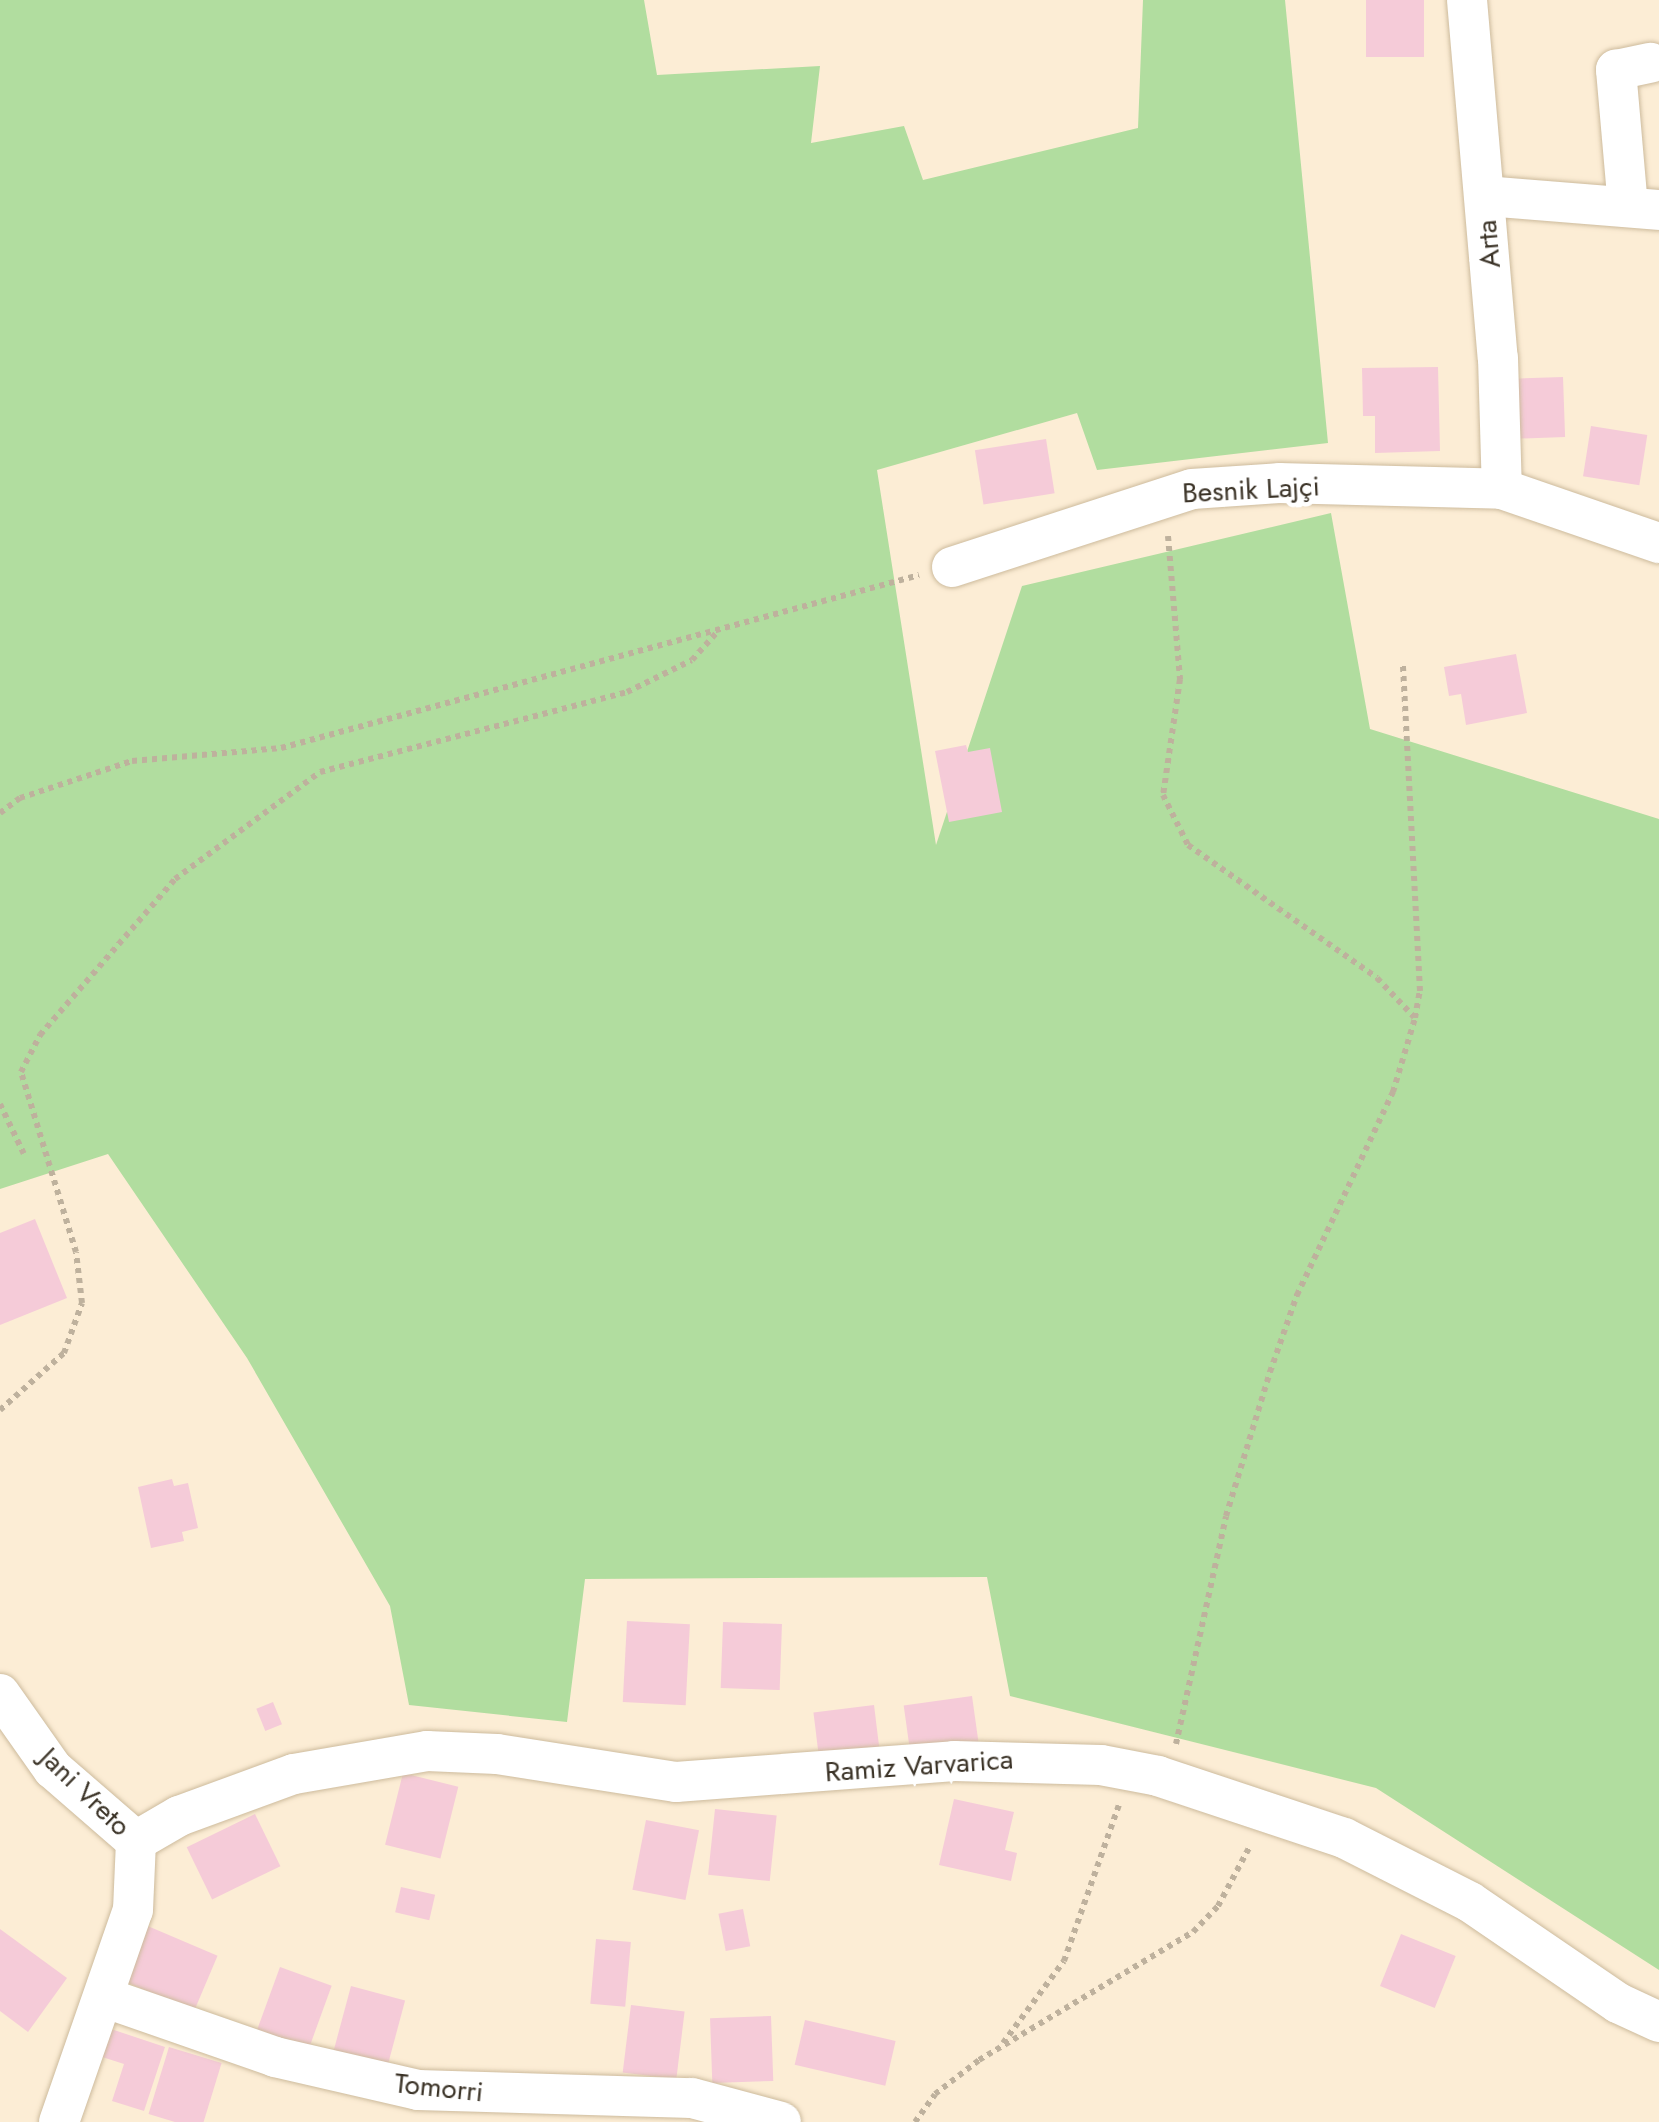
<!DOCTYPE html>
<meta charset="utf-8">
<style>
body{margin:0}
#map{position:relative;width:1659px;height:2122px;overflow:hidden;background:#fcedd5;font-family:Jost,sans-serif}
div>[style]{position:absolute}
.green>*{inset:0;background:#b1dd9f}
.building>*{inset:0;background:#f5cbd8;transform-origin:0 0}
.path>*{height:6px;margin-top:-3px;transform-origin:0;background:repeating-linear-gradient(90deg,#beb19d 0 5px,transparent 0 10px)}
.roads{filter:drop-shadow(0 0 2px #cdbb9d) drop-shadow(0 0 2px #cdbb9d)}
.minor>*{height:40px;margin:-20px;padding:0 20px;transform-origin:20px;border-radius:20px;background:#fff}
span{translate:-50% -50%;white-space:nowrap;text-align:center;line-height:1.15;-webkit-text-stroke:9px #fff;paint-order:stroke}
.street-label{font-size:28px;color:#3b3327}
</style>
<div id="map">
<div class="green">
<div style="clip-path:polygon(0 0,644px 0,657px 75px,820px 66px,811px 143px,904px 126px,923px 180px,1138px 128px,1143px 0,1285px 0,1328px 443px,1097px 470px,1077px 413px,877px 470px,936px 845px,1022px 586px,1331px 513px,1370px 729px,1659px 819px,1659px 1970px,1376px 1788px,1010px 1696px,987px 1577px,585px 1579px,567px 1722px,409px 1705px,390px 1606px,247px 1358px,108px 1154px,0 1189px)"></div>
</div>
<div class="building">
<div style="left:1366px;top:0;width:58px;height:57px"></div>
<div style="clip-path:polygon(1438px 367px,1440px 451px,1375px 453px,1375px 416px,1363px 416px,1362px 368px)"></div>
<div style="left:1563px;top:377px;width:60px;height:49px;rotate:88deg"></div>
<div style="left:1591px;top:426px;width:57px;height:51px;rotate:9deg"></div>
<div style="left:1046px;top:439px;width:55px;height:72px;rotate:81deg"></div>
<div style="clip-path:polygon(1516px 654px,1527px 713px,1466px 725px,1461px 694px,1449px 696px,1444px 667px)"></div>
<div style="clip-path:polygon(966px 745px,968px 752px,990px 748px,1002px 812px,949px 822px,935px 751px)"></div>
<div style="clip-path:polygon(35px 1219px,67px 1298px,0 1325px,0 1233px)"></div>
<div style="clip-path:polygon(172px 1479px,174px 1486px,188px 1483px,198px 1528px,182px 1532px,184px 1541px,151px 1548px,138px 1487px)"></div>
<div style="left:627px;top:1621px;width:63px;height:81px;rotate:3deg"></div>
<div style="left:723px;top:1622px;width:59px;height:66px;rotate:2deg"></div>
<div style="left:972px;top:1696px;width:51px;height:69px;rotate:82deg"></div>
<div style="left:273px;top:1702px;width:24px;height:18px;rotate:68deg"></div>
<div style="left:874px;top:1705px;width:52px;height:61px;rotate:83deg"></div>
<div style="left:403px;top:1773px;width:57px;height:74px;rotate:14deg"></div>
<div style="clip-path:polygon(954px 1799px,1014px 1812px,1005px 1850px,1017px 1853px,1011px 1881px,939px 1865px)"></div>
<div style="left:715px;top:1809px;width:62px;height:66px;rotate:6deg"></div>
<div style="left:255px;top:1814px;width:58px;height:76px;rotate:64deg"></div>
<div style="left:646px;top:1820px;width:54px;height:71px;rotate:11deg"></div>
<div style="left:401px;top:1887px;width:35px;height:26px;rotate:13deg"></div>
<div style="left:743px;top:1909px;width:38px;height:25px;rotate:79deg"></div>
<div style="left:143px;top:1924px;width:81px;height:60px;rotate:23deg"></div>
<div style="clip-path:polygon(0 1929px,67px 1978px,28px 2032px,0 2011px)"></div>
<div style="left:1401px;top:1934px;width:59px;height:56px;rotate:22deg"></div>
<div style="left:596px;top:1939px;width:35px;height:65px;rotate:5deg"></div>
<div style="left:280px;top:1967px;width:55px;height:69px;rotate:20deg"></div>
<div style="left:351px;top:1986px;width:56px;height:70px;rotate:15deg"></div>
<div style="left:631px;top:2005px;width:54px;height:68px;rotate:7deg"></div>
<div style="left:771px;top:2016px;width:65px;height:61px;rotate:88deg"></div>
<div style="left:805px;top:2020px;width:93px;height:46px;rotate:13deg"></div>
<div style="clip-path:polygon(105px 2027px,165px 2047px,144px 2111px,112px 2101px,124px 2064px,96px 2055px)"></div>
<div style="left:169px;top:2047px;width:55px;height:70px;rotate:17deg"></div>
</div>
<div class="path">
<div style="left:1168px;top:536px;width:144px;rotate:85.2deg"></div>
<div style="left:1180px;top:679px;width:117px;rotate:98.3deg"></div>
<div style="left:1163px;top:795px;width:56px;rotate:63.4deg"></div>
<div style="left:1188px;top:845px;width:231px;rotate:35.1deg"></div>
<div style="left:1377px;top:978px;width:54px;rotate:46.5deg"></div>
<div style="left:0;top:813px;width:25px;rotate:-37deg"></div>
<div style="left:20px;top:798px;width:118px;rotate:-18.3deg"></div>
<div style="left:132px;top:761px;width:150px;rotate:-5deg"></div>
<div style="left:281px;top:748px;width:661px;rotate:-15.17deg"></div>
<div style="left:0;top:1104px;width:55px;rotate:64.4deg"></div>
<div style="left:0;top:1410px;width:86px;rotate:-41.7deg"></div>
<div style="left:64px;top:1353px;width:53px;rotate:-70.2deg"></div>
<div style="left:82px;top:1303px;width:51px;rotate:-96.7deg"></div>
<div style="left:76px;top:1252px;width:188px;rotate:-107deg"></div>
<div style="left:21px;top:1072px;width:42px;rotate:-62.8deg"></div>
<div style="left:40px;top:1035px;width:206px;rotate:-49.1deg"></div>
<div style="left:175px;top:879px;width:180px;rotate:-36.4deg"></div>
<div style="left:320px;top:772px;width:317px;rotate:-14.6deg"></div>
<div style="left:627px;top:692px;width:72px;rotate:-26.2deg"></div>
<div style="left:692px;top:660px;width:40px;rotate:-48deg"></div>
<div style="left:1176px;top:1744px;width:233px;rotate:-77.6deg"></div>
<div style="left:1226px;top:1516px;width:151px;rotate:-73deg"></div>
<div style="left:1270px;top:1372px;width:82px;rotate:-70.7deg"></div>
<div style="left:1297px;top:1295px;width:225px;rotate:-64.7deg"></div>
<div style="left:1393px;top:1092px;width:77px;rotate:-73.4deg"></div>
<div style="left:1415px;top:1018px;width:27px;rotate:-80deg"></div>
<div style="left:1420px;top:991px;width:329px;rotate:-93deg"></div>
<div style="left:1003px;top:2043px;width:102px;rotate:-53.4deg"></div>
<div style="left:1064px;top:1961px;width:165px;rotate:-70.6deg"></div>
<div style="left:915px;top:2122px;width:34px;rotate:-54deg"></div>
<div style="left:935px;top:2094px;width:56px;rotate:-37.7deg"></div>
<div style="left:979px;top:2060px;width:249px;rotate:-30.9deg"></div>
<div style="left:1193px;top:1932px;width:36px;rotate:-46deg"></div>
<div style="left:1218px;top:1906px;width:68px;rotate:-61.9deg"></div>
</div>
<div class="roads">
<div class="minor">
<div style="left:1467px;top:0;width:359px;rotate:85.1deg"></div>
<div style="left:1498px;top:358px;width:131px;rotate:88.3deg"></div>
<div style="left:1485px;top:196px;width:175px;rotate:4.6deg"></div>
<div style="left:1628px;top:207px;width:138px;rotate:-95deg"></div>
<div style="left:1616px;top:70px;width:35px;rotate:-12deg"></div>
<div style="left:952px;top:567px;width:252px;rotate:-18deg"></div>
<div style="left:1192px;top:489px;width:87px;rotate:-3.9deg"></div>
<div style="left:1279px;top:483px;width:223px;rotate:1.5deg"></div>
<div style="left:1502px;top:489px;width:166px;rotate:19deg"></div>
<div style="left:0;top:1694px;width:92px;rotate:54.8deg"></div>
<div style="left:53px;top:1769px;width:110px;rotate:40.9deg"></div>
<div style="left:136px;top:1841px;width:50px;rotate:-30.2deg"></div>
<div style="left:179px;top:1816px;width:122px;rotate:-20.1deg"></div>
<div style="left:294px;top:1774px;width:135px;rotate:-9.8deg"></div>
<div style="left:427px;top:1751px;width:70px;rotate:2.5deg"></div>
<div style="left:497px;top:1754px;width:181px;rotate:8.9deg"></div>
<div style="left:676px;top:1782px;width:279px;rotate:-4.3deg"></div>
<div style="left:954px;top:1761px;width:147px;rotate:1.6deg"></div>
<div style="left:1101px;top:1765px;width:58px;rotate:10.9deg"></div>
<div style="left:1158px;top:1776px;width:196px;rotate:18.4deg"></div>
<div style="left:1344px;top:1838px;width:141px;rotate:26.9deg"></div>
<div style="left:1470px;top:1902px;width:179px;rotate:34.3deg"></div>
<div style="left:1618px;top:2003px;width:45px;rotate:24.9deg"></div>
<div style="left:106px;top:1998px;width:179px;rotate:19.2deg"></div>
<div style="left:275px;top:2057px;width:147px;rotate:13deg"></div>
<div style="left:418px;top:2090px;width:274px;rotate:1.7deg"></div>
<div style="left:692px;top:2098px;width:92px;rotate:15.1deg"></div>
<div style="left:59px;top:2122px;width:225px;rotate:-70.8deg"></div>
<div style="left:133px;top:1910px;width:69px;rotate:-87.5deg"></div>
</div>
</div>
<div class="street-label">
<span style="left:1489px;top:244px;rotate:-95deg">Arta</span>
<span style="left:1251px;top:490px;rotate:-3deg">Besnik Lajçi</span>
<span style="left:919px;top:1766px;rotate:-4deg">Ramiz Varvarica</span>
<span style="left:85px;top:1792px;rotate:44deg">Jani Vreto</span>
<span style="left:439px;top:2088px;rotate:6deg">Tomorri</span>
</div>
</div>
